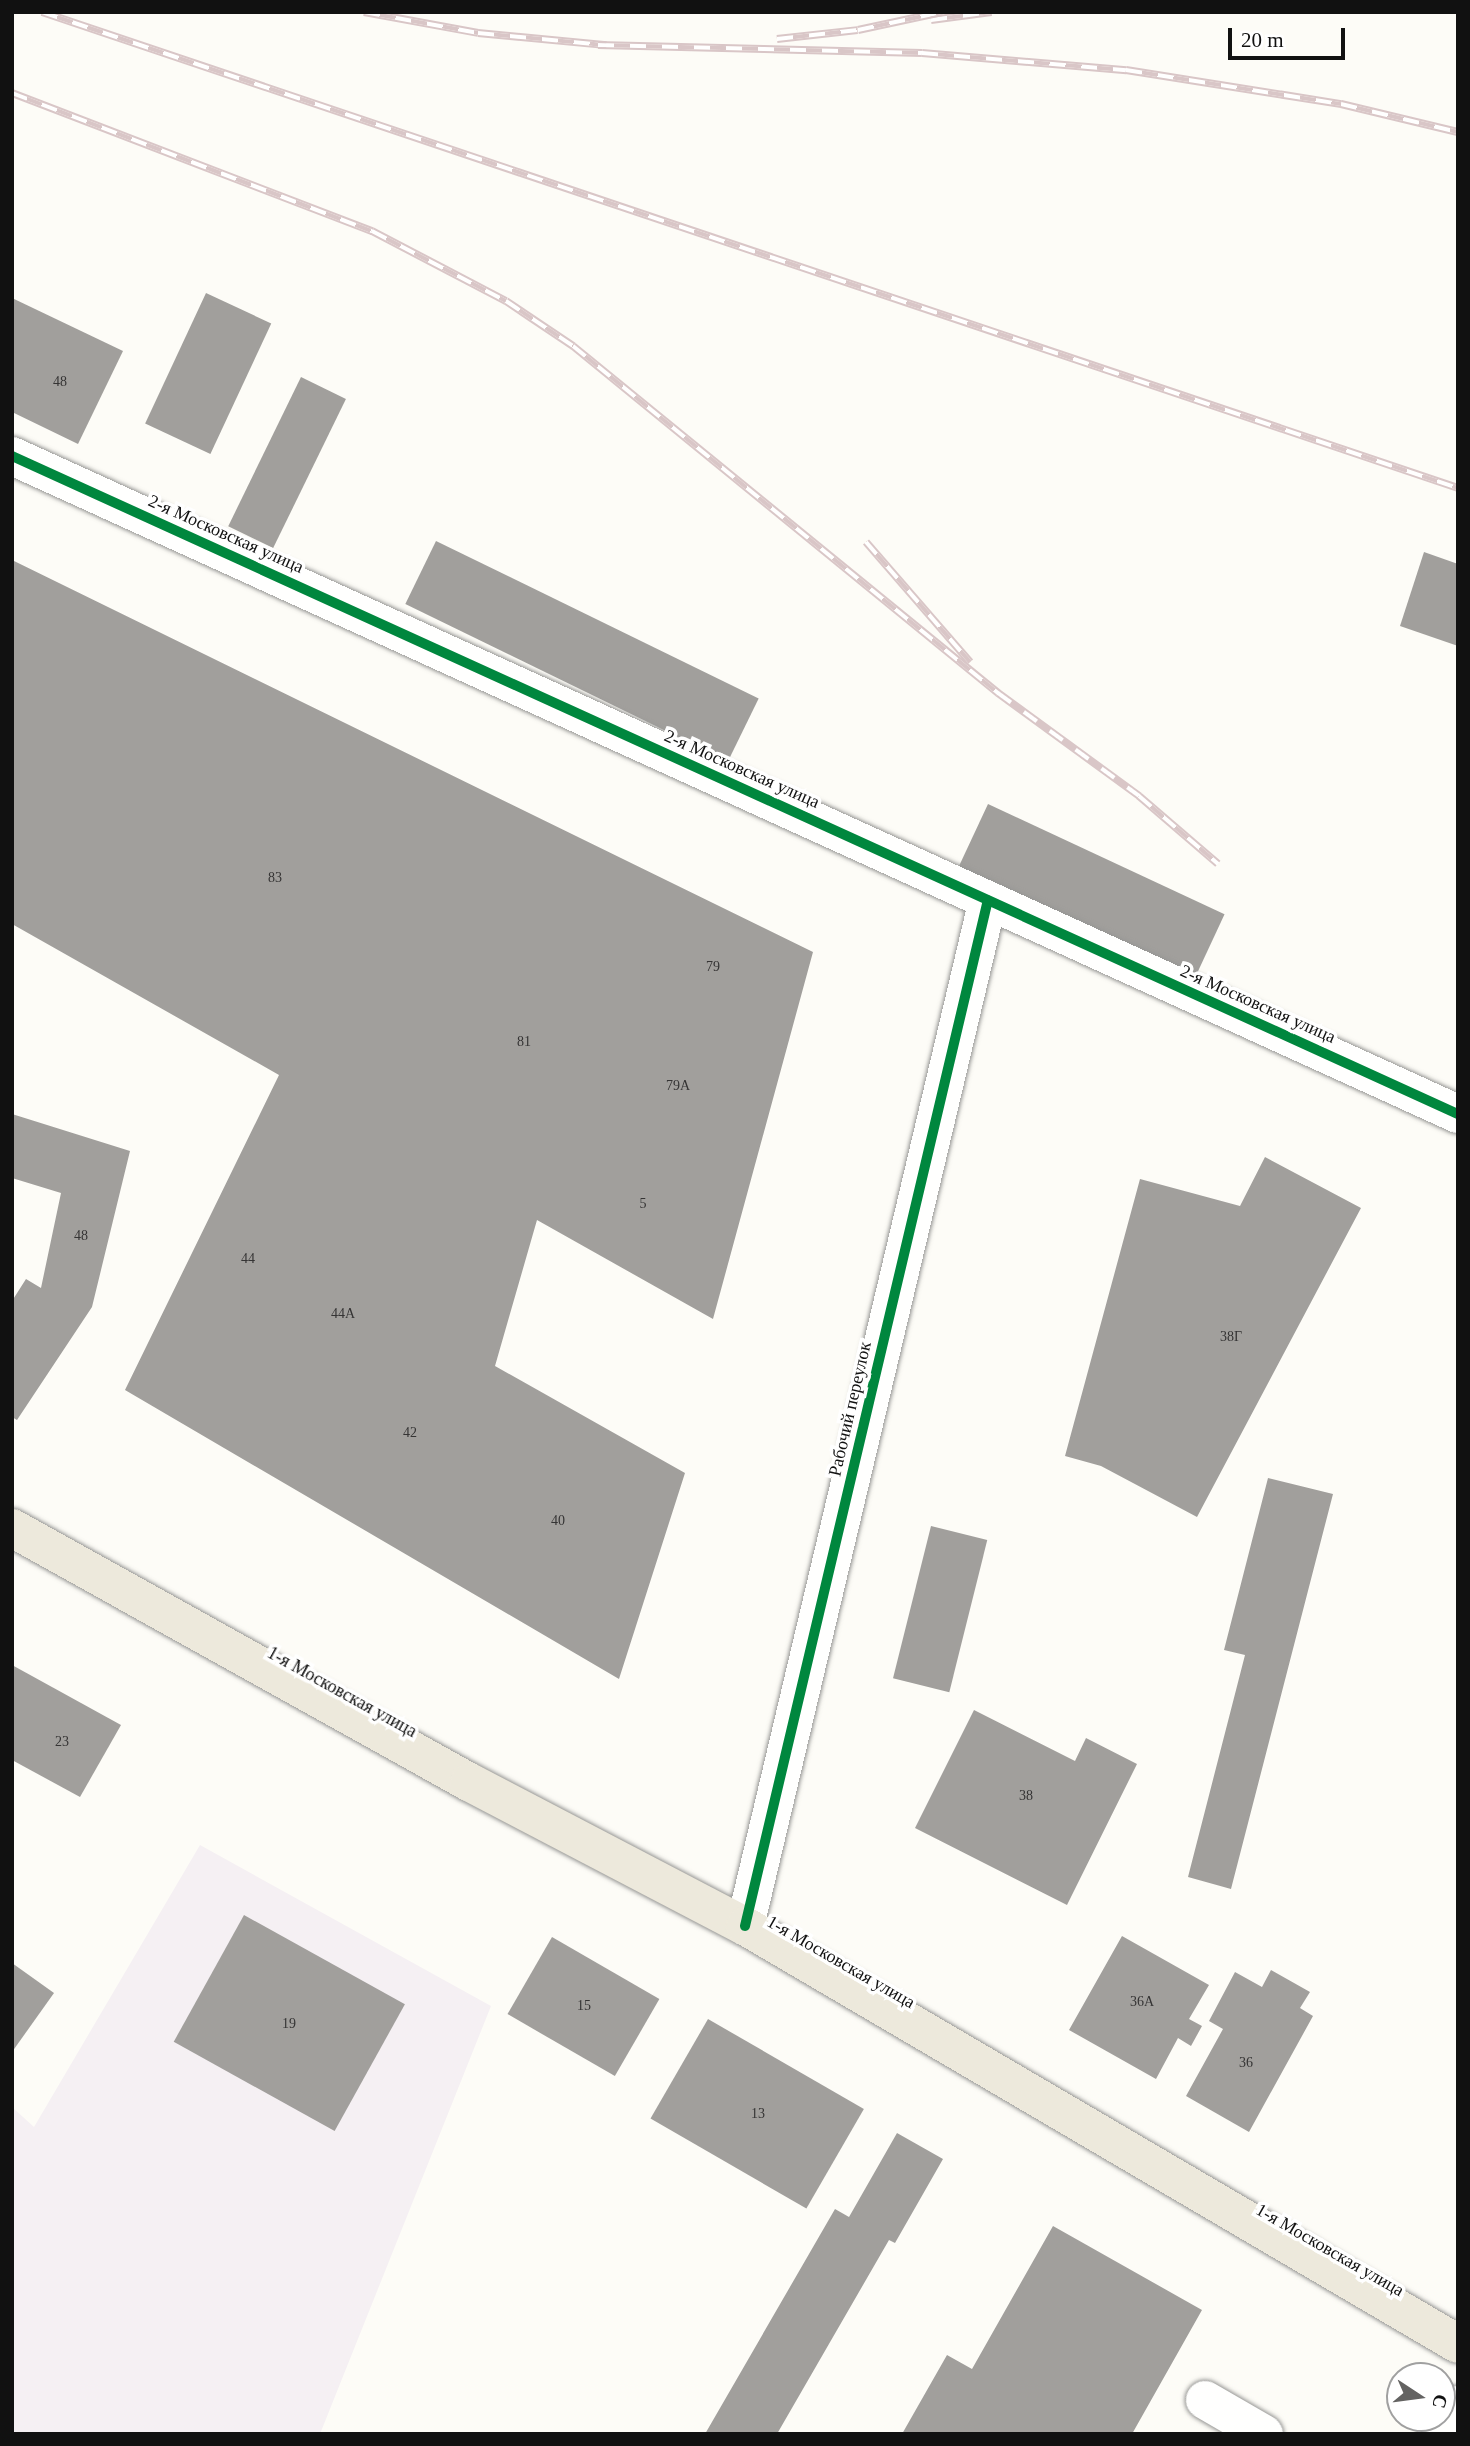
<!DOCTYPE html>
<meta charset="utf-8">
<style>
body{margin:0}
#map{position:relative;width:1470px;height:2446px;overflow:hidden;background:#fdfcf7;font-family:"Times New Roman",serif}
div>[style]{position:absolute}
.industrial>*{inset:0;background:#f5f0f3}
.building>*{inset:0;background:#a19f9c;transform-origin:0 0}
.roads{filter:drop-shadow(0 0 2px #979795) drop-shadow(0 0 2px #979795)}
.minor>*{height:38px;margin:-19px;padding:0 19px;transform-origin:19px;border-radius:19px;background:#fffffe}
.major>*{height:38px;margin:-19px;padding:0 19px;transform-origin:19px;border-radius:19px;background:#ede9dc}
.rail>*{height:8px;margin-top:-4px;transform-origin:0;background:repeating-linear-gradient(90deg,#fff 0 16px,#d9c6c7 0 32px);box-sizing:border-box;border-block:2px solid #d9c6c7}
.cycleway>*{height:10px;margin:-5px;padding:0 5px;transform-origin:5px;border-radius:5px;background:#00873e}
span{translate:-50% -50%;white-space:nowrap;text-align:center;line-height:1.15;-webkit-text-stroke:7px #fff;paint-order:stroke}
.number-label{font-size:14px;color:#353434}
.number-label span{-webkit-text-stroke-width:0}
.street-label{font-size:18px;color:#111}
.frame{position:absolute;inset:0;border:14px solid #111;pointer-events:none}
.north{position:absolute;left:1386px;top:2362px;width:70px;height:70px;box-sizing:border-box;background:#fff;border:2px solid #a0a0a0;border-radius:50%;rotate:103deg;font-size:19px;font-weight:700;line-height:28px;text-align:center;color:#111}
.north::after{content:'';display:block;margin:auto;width:24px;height:32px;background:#646362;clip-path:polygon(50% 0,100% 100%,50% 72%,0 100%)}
.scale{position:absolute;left:1228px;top:28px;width:117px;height:32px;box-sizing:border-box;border:4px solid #111;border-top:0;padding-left:9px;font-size:21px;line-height:24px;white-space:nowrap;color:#111;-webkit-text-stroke:5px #fff;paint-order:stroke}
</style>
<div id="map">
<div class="industrial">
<div style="clip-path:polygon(200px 1845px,491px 2006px,320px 2434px,12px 2434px,12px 2107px,34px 2127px)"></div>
</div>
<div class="building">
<div style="left:206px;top:293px;width:72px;height:144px;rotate:25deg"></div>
<div style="clip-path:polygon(12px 298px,123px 351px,78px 444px,12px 412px)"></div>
<div style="left:301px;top:377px;width:50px;height:166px;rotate:26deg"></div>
<div style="left:436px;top:541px;width:359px;height:70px;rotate:26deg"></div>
<div style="clip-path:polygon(1424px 552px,1458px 564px,1458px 646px,1400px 626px)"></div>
<div style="clip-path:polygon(12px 560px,813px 952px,713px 1319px,537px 1220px,495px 1366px,685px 1473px,619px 1679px,125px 1390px,279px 1075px,12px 924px)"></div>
<div style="left:988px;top:804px;width:261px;height:87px;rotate:25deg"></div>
<div style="clip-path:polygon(12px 1114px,130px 1151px,92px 1307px,17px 1420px,12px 1417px,12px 1301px,26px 1279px,41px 1288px,61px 1193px,12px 1178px)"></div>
<div style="clip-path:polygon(1265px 1157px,1361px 1208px,1197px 1517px,1101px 1466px,1065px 1456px,1140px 1179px,1240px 1206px)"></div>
<div style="clip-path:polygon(1268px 1478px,1333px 1494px,1231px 1889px,1188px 1877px,1245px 1655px,1224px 1650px)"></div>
<div style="left:931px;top:1526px;width:58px;height:157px;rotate:14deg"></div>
<div style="clip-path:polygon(12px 1665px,121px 1725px,80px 1797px,12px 1760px)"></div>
<div style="clip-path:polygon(974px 1710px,1075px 1761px,1086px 1738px,1137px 1764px,1067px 1905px,915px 1828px)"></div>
<div style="left:244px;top:1915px;width:184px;height:145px;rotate:29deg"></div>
<div style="clip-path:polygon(1122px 1936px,1209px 1985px,1189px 2019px,1202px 2026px,1191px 2046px,1178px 2038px,1156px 2079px,1069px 2030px)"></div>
<div style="left:552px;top:1937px;width:124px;height:89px;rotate:30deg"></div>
<div style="clip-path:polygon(12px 1963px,54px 1993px,12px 2052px)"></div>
<div style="clip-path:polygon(1271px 1970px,1310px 1992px,1300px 2008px,1313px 2016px,1249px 2132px,1186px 2096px,1223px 2029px,1209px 2021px,1235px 1972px,1262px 1987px)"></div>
<div style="left:708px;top:2019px;width:180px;height:115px;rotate:30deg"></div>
<div style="clip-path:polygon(897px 2133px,943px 2159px,895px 2243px,889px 2240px,777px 2434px,705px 2434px,835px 2209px,849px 2217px)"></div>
<div style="clip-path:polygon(1053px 2226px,1202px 2310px,1132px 2434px,902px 2434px,947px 2355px,972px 2369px)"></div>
</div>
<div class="roads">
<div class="minor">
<div style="left:12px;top:456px;width:1589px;rotate:24.47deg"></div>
<div style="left:745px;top:1926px;width:1054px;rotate:-76.68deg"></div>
<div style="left:1205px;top:2400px;width:68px;rotate:30deg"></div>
<div style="left:1437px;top:2434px;width:36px;rotate:-54deg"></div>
</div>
<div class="major">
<div style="left:12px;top:1528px;width:523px;rotate:29.07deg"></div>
<div style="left:469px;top:1782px;width:311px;rotate:27.6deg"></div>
<div style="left:745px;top:1926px;width:826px;rotate:30.38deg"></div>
</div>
</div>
<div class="rail">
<div style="left:42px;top:12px;width:1494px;rotate:18.58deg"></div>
<div style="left:364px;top:12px;width:116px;rotate:10.4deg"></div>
<div style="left:478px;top:33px;width:129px;rotate:5.4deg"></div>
<div style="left:931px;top:20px;width:61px;rotate:-7.6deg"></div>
<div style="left:777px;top:39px;width:81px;rotate:-6.3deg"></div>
<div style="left:858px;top:30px;width:86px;rotate:-12.1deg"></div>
<div style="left:598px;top:45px;width:324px;rotate:1.4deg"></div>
<div style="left:922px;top:53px;width:205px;rotate:4.8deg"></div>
<div style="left:1126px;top:70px;width:218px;rotate:9deg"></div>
<div style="left:1341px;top:104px;width:120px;rotate:13.5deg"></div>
<div style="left:12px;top:93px;width:386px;rotate:21deg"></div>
<div style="left:372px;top:231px;width:151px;rotate:27.6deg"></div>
<div style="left:506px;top:301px;width:81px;rotate:33.9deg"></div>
<div style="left:573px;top:346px;width:549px;rotate:39.23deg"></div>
<div style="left:998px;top:693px;width:175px;rotate:36.1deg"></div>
<div style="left:1139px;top:796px;width:104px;rotate:40.7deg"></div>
<div style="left:866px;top:542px;width:159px;rotate:49.1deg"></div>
</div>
<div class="cycleway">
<div style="left:12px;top:456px;width:1589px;rotate:24.47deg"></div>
<div style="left:745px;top:1926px;width:1054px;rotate:-76.68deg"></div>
</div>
<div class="number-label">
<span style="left:60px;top:382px">48</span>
<span style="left:275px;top:878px">83</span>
<span style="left:713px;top:967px">79</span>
<span style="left:524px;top:1042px">81</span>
<span style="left:678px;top:1086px">79А</span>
<span style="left:643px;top:1204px">5</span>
<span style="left:81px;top:1236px">48</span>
<span style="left:248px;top:1259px">44</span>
<span style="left:343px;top:1314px">44А</span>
<span style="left:1231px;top:1337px">38Г</span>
<span style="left:410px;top:1433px">42</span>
<span style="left:558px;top:1521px">40</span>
<span style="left:62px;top:1742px">23</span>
<span style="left:1026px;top:1796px">38</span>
<span style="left:1142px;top:2002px">36А</span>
<span style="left:584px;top:2006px">15</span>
<span style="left:289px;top:2024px">19</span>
<span style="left:1246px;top:2063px">36</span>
<span style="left:758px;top:2114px">13</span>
</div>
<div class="street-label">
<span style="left:226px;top:534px;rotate:24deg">2-я Московская улица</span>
<span style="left:742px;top:769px;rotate:24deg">2-я Московская улица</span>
<span style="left:1258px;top:1004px;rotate:24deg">2-я Московская улица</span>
<span style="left:850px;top:1409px;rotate:-77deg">Рабочий переулок</span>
<span style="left:342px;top:1692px;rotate:29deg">1-я Московская улица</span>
<span style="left:841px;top:1962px;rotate:30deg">1-я Московская улица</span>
<span style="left:1330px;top:2250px;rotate:30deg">1-я Московская улица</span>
</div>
<div class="frame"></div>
<div class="north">С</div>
<div class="scale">20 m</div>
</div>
